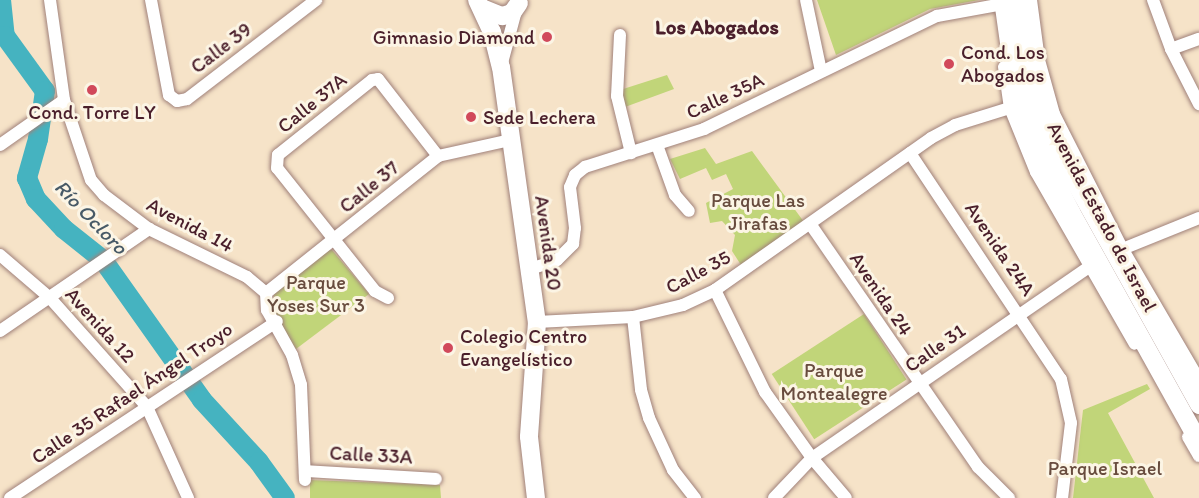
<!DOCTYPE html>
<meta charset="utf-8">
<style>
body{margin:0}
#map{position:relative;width:1199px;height:498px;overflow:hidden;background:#f6e3c8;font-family:Itim,sans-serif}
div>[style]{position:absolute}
.green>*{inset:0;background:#c1d579;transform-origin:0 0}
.river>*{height:20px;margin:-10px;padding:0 10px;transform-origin:10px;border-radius:10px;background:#45b3c0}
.roads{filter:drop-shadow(0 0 2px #a0817a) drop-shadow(0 0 2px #a0817a)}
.minor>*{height:12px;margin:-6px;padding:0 6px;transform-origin:6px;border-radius:6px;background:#fff}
.secondary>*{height:18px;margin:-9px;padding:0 9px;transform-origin:9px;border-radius:9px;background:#fff}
.dots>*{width:16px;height:16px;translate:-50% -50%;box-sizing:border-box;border:3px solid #fcf5e5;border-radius:50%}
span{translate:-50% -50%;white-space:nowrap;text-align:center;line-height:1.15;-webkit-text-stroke:6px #fcf5e5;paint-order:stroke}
.poi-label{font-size:20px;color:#4a1f2b}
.right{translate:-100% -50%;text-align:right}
.left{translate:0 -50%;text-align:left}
.street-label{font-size:20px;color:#4a1f2b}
.park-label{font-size:20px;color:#684c3e}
.neighbourhood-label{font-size:21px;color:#4a1f2b;font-weight:700}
.water-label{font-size:21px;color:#485a67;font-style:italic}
</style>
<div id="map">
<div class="green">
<div style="clip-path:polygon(817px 0,979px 0,930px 9px,836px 55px)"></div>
<div style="clip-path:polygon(667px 75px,674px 89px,625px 107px,620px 90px)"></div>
<div style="clip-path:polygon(705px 148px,716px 164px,752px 151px,804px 222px,741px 265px,732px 251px,735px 235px,722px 221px,710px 223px,706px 203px,733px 189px,726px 174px,712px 180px,706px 168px,680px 179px,670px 159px)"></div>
<div style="clip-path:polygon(326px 250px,332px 250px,369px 294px,296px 349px,272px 312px,275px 288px)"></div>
<div style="left:864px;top:314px;width:78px;height:110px;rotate:57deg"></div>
<div style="clip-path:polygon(1147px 384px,1150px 389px,1108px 413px,1154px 498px,1073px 498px,1083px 410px)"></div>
<div style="clip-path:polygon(310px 480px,440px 485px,441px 498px,310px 498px)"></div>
</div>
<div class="river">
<div style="left:1px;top:0;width:36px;rotate:84deg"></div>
<div style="left:5px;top:36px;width:68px;rotate:54deg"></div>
<div style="left:45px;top:91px;width:49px;rotate:98.3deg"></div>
<div style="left:38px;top:139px;width:41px;rotate:105.8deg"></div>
<div style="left:27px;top:178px;width:23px;rotate:67deg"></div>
<div style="left:36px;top:199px;width:41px;rotate:47deg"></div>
<div style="left:64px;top:229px;width:50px;rotate:38.5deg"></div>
<div style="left:103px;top:260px;width:171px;rotate:54.7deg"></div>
<div style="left:202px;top:400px;width:84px;rotate:47.4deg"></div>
<div style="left:259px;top:462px;width:44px;rotate:54.2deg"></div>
</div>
<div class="roads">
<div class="minor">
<div style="left:50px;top:0;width:101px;rotate:82deg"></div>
<div style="left:64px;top:100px;width:84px;rotate:71.4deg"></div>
<div style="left:91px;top:180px;width:20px;rotate:49deg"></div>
<div style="left:104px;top:195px;width:56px;rotate:37.1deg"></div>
<div style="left:149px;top:229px;width:109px;rotate:26.1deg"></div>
<div style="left:247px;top:277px;width:25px;rotate:40deg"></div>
<div style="left:266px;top:293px;width:17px;rotate:87deg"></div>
<div style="left:267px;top:310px;width:51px;rotate:60.9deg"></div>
<div style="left:292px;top:355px;width:31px;rotate:73deg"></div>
<div style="left:301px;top:385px;width:95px;rotate:87.6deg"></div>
<div style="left:151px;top:0;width:97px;rotate:79.3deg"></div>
<div style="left:169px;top:95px;width:10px;rotate:37deg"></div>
<div style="left:177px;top:101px;width:10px;rotate:-11deg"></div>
<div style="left:187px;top:99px;width:163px;rotate:-37.5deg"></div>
<div style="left:806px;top:0;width:73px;rotate:78.1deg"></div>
<div style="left:1031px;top:0;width:61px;rotate:82.4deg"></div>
<div style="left:1039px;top:60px;width:56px;rotate:74.5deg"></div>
<div style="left:1054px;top:114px;width:150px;rotate:63.1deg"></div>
<div style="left:1122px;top:248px;width:153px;rotate:59.7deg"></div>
<div style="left:1153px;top:0;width:52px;rotate:69.8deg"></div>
<div style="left:1171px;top:49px;width:62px;rotate:63deg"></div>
<div style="left:620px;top:35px;width:61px;rotate:92.8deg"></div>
<div style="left:617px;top:96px;width:59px;rotate:76.2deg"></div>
<div style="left:1171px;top:49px;width:30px;rotate:-20deg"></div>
<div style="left:502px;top:63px;width:58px;rotate:-75deg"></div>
<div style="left:1004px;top:67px;width:41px;rotate:81.7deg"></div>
<div style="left:1010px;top:108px;width:69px;rotate:67.9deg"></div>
<div style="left:1036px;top:172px;width:198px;rotate:60.1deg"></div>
<div style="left:0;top:145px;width:78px;rotate:-35.1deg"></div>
<div style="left:657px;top:145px;width:53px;rotate:70.2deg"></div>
<div style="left:675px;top:195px;width:21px;rotate:49deg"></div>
<div style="left:910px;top:153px;width:272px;rotate:56.3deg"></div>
<div style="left:1061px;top:379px;width:45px;rotate:77.2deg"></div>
<div style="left:1071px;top:423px;width:76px;rotate:96.8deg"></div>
<div style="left:811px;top:225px;width:294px;rotate:55.4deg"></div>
<div style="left:978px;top:467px;width:44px;rotate:45deg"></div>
<div style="left:1115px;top:252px;width:91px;rotate:-22deg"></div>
<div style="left:0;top:255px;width:66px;rotate:40.7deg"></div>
<div style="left:50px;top:298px;width:146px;rotate:48.3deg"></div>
<div style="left:147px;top:407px;width:100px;rotate:65.7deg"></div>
<div style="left:530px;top:269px;width:28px;rotate:-18deg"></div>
<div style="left:557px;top:260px;width:23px;rotate:-45deg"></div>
<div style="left:573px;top:244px;width:16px;rotate:-83deg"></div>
<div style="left:575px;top:228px;width:41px;rotate:-97deg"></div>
<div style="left:570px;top:187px;width:13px;rotate:-67deg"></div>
<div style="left:575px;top:175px;width:13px;rotate:-39deg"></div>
<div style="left:585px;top:167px;width:125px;rotate:-17.7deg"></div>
<div style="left:704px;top:129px;width:259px;rotate:-25.9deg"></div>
<div style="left:937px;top:16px;width:67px;rotate:-10.3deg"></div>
<div style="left:715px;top:290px;width:114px;rotate:63.9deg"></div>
<div style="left:765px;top:392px;width:81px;rotate:54.5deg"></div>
<div style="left:812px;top:458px;width:52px;rotate:49.6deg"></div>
<div style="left:266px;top:293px;width:220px;rotate:-38.5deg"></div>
<div style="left:438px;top:156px;width:74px;rotate:-12.5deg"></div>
<div style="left:388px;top:298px;width:15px;rotate:-152deg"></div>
<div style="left:375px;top:291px;width:157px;rotate:-128.5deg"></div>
<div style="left:277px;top:168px;width:13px;rotate:-86deg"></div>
<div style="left:278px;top:155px;width:120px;rotate:-38.6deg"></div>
<div style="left:372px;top:80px;width:6px;rotate:-9deg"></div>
<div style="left:378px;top:79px;width:98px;rotate:52.1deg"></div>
<div style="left:633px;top:317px;width:73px;rotate:83.7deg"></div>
<div style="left:641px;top:390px;width:29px;rotate:74deg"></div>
<div style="left:649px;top:418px;width:57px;rotate:65.2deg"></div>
<div style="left:673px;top:470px;width:36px;rotate:52deg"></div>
<div style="left:537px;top:322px;width:96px;rotate:-3deg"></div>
<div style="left:633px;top:317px;width:51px;rotate:-13.5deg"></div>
<div style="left:683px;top:305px;width:35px;rotate:-25deg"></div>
<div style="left:715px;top:290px;width:264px;rotate:-35.1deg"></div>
<div style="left:931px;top:138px;width:27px;rotate:-28deg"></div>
<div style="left:955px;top:125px;width:58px;rotate:-17.2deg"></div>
<div style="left:0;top:331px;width:181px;rotate:-34.4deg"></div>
<div style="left:1188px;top:437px;width:22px;rotate:60deg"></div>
<div style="left:305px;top:471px;width:131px;rotate:3.5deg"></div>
<div style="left:10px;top:498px;width:320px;rotate:-33.5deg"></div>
<div style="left:774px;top:498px;width:55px;rotate:-46.5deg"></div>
<div style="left:812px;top:458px;width:345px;rotate:-34.6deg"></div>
</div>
<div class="secondary">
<div style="left:477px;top:0;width:35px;rotate:65deg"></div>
<div style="left:492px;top:32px;width:36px;rotate:76deg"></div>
<div style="left:501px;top:67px;width:258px;rotate:82deg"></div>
<div style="left:537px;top:322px;width:115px;rotate:94deg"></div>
<div style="left:529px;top:437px;width:61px;rotate:83.5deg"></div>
<div style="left:1003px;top:0;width:72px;rotate:82deg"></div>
<div style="left:1013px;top:71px;width:65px;rotate:73.8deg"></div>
<div style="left:1031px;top:133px;width:89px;rotate:63.1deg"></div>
<div style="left:1071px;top:212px;width:263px;rotate:60.9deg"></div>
<div style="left:1019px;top:0;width:80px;rotate:81.4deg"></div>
<div style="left:1031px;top:79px;width:51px;rotate:74.1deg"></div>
<div style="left:1045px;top:128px;width:317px;rotate:60.9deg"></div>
<div style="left:482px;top:8px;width:22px;rotate:22deg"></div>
<div style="left:502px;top:16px;width:10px;rotate:-17deg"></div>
<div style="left:512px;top:13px;width:12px;rotate:-55deg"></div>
</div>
</div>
<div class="dots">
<div style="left:547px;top:37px;background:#d1495b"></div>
<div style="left:949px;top:64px;background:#d1495b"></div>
<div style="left:92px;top:90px;background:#d1495b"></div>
<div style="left:471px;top:117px;background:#d1495b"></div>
<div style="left:448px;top:348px;background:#d1495b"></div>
</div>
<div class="poi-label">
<span class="right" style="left:535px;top:37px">Gimnasio Diamond</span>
<span class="left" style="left:961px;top:64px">Cond. Los<br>Abogados</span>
<span style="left:92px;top:112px">Cond. Torre LY</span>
<span class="left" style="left:483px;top:117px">Sede Lechera</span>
<span class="left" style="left:460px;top:348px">Colegio Centro<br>Evangelístico</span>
</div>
<div class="street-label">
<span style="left:221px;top:48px;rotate:-37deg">Calle 39</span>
<span style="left:725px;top:96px;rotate:-25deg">Calle 35A</span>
<span style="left:312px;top:103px;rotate:-39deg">Calle 37A</span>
<span style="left:369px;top:187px;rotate:-39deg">Calle 37</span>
<span style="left:1102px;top:217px;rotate:62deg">Avenida Estado de Israel</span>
<span style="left:190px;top:225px;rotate:28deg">Avenida 14</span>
<span style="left:548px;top:243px;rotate:82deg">Avenida 20</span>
<span style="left:1000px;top:249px;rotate:56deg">Avenida 24A</span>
<span style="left:698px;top:272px;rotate:-28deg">Calle 35</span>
<span style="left:881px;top:294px;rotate:56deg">Avenida 24</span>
<span style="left:100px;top:325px;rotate:48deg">Avenida 12</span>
<span style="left:935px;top:348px;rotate:-35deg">Calle 31</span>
<span style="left:132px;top:393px;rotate:-34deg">Calle 35 Rafael Ángel Troyo</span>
<span style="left:371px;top:455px;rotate:3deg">Calle 33A</span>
</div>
<div class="park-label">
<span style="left:758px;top:212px">Parque Las<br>Jirafas</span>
<span style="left:316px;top:294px">Parque<br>Yoses Sur 3</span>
<span style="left:834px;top:382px">Parque<br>Montealegre</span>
<span style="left:1105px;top:468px">Parque Israel</span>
</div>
<div class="neighbourhood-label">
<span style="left:717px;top:27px">Los Abogados</span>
</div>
<div class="water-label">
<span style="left:91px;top:217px;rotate:46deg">Río Ocloro</span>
</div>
</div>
